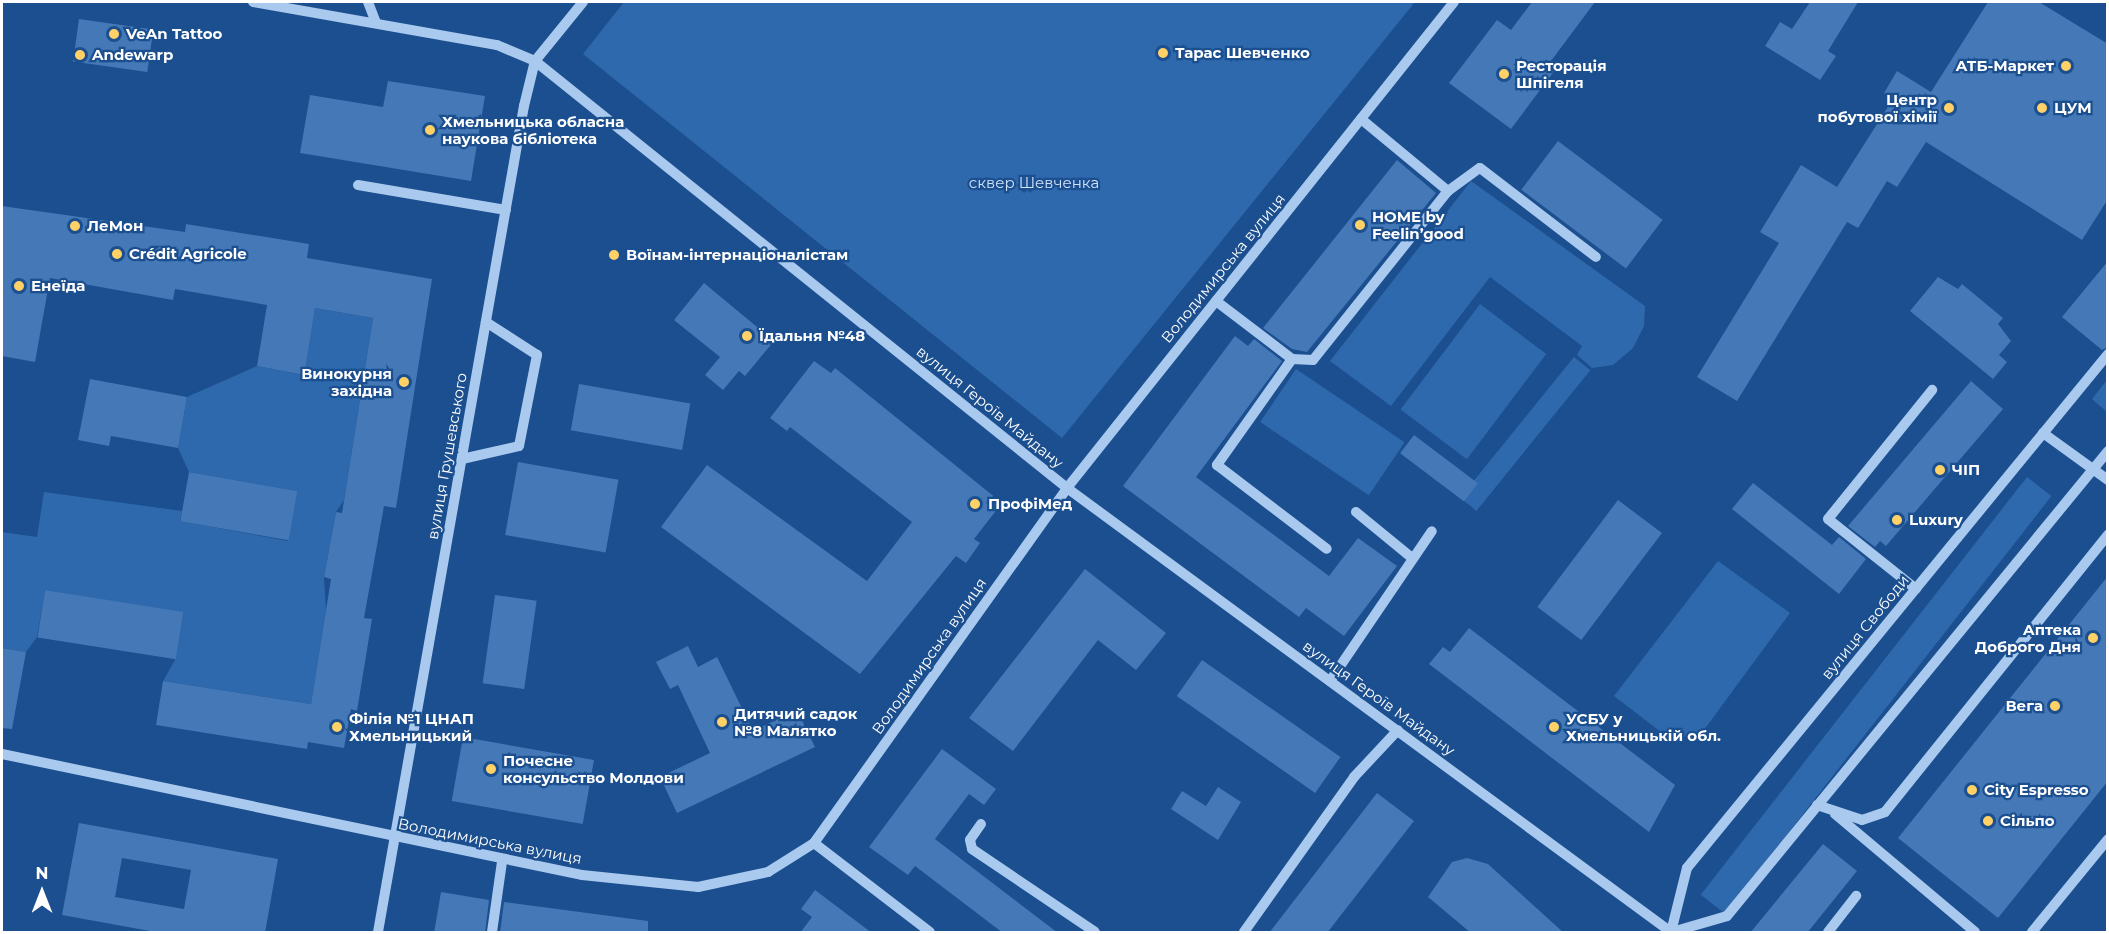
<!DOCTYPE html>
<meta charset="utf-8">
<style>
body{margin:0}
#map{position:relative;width:2109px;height:934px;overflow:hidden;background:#1b4f8f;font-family:Montserrat,sans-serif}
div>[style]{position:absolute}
.green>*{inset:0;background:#2e69ad;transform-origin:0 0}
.building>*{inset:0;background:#4478b7;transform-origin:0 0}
.minor>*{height:10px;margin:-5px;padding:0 5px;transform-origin:5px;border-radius:5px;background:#a9c9ee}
.dots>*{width:16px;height:16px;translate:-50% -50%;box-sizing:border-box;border:3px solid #1b4f8f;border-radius:50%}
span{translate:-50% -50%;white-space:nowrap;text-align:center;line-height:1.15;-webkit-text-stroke:4.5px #1b4f8f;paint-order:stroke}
.poi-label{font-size:15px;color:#fff;font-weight:700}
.left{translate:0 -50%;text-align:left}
.right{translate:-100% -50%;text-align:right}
.park-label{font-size:15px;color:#cfe3fa}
.street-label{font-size:15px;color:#fff}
.frame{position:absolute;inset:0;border:3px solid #fff;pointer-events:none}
.north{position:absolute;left:12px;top:862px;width:60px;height:60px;-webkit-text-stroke:4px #1b4f8f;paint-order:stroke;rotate:0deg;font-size:16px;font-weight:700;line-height:24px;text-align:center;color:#fff}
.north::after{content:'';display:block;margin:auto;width:21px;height:27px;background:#fff;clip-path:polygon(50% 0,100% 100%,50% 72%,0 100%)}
</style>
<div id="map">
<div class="green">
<div style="clip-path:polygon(624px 2px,1415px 2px,1062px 438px,583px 54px)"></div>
<div style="clip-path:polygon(1471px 181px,1645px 306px,1644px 326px,1633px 348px,1613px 365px,1592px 368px,1577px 355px,1582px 346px,1490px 277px,1391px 406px,1330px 361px)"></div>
<div style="left:1480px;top:304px;width:83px;height:132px;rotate:37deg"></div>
<div style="clip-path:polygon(315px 308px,373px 318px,344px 500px,336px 512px,324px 577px,326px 611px,311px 704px,163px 681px,175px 660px,183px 613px,45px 590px,37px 637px,26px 652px,2px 648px,2px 532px,37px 537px,44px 492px,182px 511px,180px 521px,288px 541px,297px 491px,189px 472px,178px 448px,187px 397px,257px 366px,303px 375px)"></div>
<div style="left:1574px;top:357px;width:21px;height:181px;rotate:39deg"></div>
<div style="left:1296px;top:369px;width:131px;height:64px;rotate:34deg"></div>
<div style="clip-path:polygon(2107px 380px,2107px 412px,2092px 399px)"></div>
<div style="left:2027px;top:477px;width:31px;height:530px;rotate:38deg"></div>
<div style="clip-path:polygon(1718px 561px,1790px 613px,1701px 734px,1670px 739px,1614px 696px)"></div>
</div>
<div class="building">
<div style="clip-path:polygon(1532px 2px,1595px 2px,1551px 61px,1558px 66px,1511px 129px,1449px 83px,1497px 20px,1511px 30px)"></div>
<div style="clip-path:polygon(1810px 2px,1858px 2px,1828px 51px,1836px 56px,1820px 80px,1765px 46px,1780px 22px,1792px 29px)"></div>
<div style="clip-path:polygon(1988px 2px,2039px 2px,2108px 44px,2108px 199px,2082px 240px,1926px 142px,1897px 187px,1887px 181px,1858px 228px,1847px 222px,1737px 401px,1697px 377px,1779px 243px,1760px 232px,1801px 165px,1837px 187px,1893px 99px,1884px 93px,1897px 71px,1931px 92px)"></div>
<div style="left:79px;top:19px;width:75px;height:43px;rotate:8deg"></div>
<div style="clip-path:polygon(388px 81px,485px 96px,471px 181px,300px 153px,310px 95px,383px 107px)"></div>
<div style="left:1558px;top:141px;width:131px;height:61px;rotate:37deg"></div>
<div style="clip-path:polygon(1397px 160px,1436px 193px,1307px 352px,1292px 349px,1263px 328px)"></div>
<div style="clip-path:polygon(2px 206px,185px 232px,186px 224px,309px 244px,307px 258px,432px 279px,396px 508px,384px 506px,364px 618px,372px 619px,357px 711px,351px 709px,344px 748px,308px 742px,307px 749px,156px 725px,163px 681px,311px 704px,331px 579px,324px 577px,336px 512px,342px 513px,373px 318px,315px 308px,304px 375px,257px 366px,267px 305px,175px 289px,173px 300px,50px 278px,35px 362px,2px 356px)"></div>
<div style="clip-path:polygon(2108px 261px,2108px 347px,2102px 350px,2062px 317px)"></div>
<div style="clip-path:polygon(1938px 277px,1958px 289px,1962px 284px,2003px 318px,1998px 324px,2011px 341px,1999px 355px,2007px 362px,1993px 379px,1910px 311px)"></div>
<div style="clip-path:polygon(704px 283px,774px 341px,745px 376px,739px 371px,723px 390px,705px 375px,720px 357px,674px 320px)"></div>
<div style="clip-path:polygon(1235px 336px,1248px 346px,1254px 339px,1282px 361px,1196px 477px,1329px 576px,1358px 538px,1397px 566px,1344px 636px,1306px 608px,1299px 617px,1123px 486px)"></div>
<div style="clip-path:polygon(814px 361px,831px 373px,835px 368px,1002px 503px,974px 539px,980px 543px,966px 563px,956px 556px,860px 674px,661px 527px,707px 465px,867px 581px,912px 522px,790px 427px,787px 431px,770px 418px)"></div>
<div style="clip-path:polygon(90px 379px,187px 397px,178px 448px,111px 436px,109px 446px,78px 440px)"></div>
<div style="clip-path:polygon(1971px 381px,2003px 409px,1886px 546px,1880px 541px,1875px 547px,1848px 526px)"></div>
<div style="left:579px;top:384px;width:113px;height:47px;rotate:10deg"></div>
<div style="left:1414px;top:435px;width:80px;height:23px;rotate:37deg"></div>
<div style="left:518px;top:462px;width:102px;height:74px;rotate:10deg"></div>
<div style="left:189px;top:472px;width:110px;height:50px;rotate:10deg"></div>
<div style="clip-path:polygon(1753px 483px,1832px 545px,1839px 537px,1866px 559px,1839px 594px,1732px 509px)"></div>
<div style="left:1618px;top:500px;width:55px;height:134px;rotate:37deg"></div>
<div style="clip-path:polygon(1085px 569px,1166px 633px,1136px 670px,1098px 640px,1013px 751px,969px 718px)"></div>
<div style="clip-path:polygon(2108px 576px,2108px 781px,1998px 918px,1898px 838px)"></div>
<div style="left:45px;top:590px;width:140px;height:48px;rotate:9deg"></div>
<div style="left:495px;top:595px;width:42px;height:89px;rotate:8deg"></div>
<div style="clip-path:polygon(1469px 628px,1675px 785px,1649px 832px,1429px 664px,1443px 647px,1450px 652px)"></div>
<div style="clip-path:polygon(688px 646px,698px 667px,717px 657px,753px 731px,797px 710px,815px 747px,677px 813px,660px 777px,710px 753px,678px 685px,670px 689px,656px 662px)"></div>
<div style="clip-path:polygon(2px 648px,26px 652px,12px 729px,2px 728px)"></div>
<div style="left:1202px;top:660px;width:169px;height:44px;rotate:35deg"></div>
<div style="left:463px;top:737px;width:133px;height:65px;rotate:10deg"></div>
<div style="clip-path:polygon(942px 749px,996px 789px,984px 805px,969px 794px,935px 839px,1058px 933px,1003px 933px,915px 866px,908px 875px,869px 847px)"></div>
<div style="clip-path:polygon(1218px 787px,1241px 802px,1218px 840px,1171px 809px,1182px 791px,1206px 806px)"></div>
<div style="clip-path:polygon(1377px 793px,1414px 821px,1327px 933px,1269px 933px)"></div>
<div style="clip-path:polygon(evenodd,79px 823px,278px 859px,265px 933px,161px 933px,62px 915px,79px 823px,122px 858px,191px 870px,184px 909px,115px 897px,122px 858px)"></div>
<div style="clip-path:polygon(1823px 844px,1857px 871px,1807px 933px,1750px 933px)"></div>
<div style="clip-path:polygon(1467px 858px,1488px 864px,1564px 933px,1471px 933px,1428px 897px,1452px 862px)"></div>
<div style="clip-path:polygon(815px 890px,872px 933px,800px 933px,812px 917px,801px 909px)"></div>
<div style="clip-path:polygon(441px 892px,489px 900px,485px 933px,434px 933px)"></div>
<div style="clip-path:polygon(504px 902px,648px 921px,648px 933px,500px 933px)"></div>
</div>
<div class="minor">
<div style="left:253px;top:2px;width:248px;rotate:10deg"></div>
<div style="left:497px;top:45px;width:41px;rotate:22.8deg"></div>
<div style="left:535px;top:61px;width:682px;rotate:38.75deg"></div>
<div style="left:1067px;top:488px;width:750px;rotate:36.32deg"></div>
<div style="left:368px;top:2px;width:22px;rotate:69deg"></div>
<div style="left:358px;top:185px;width:150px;rotate:9.6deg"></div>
<div style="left:1448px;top:191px;width:39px;rotate:-36deg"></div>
<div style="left:1480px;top:168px;width:146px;rotate:37.5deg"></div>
<div style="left:1216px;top:301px;width:96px;rotate:37.3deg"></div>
<div style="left:1292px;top:359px;width:130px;rotate:125.3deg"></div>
<div style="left:1217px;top:465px;width:138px;rotate:37.4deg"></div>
<div style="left:1292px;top:359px;width:21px;rotate:3deg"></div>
<div style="left:1313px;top:360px;width:216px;rotate:-51.4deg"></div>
<div style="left:1448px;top:191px;width:113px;rotate:-140.4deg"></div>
<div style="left:2043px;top:433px;width:80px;rotate:35.9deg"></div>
<div style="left:462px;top:459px;width:58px;rotate:-12.8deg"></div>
<div style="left:519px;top:446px;width:93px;rotate:-78.8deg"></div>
<div style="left:537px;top:355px;width:61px;rotate:-147.1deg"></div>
<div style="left:1356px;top:512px;width:72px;rotate:39.4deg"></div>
<div style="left:1916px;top:589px;width:112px;rotate:-141.5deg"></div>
<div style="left:1828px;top:519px;width:166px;rotate:-51.1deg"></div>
<div style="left:1330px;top:681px;width:181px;rotate:-55.8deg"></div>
<div style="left:2px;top:754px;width:592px;rotate:11.78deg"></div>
<div style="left:582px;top:875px;width:117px;rotate:5.9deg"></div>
<div style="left:698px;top:887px;width:72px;rotate:-12.1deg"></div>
<div style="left:768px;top:872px;width:54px;rotate:-32.2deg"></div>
<div style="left:814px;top:843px;width:436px;rotate:-54.5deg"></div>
<div style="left:1067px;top:488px;width:621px;rotate:-51.47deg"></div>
<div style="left:1817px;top:805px;width:47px;rotate:18.4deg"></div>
<div style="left:1862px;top:820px;width:24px;rotate:-19deg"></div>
<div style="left:1885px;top:812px;width:356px;rotate:-51.2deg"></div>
<div style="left:1835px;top:814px;width:183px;rotate:40.1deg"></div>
<div style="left:981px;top:824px;width:19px;rotate:125deg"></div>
<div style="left:970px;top:840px;width:9px;rotate:77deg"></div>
<div style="left:972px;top:849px;width:148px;rotate:34deg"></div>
<div style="left:814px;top:843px;width:146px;rotate:37.5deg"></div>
<div style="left:378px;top:932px;width:839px;rotate:-79.98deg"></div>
<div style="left:524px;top:106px;width:46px;rotate:-76.3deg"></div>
<div style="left:535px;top:61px;width:76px;rotate:-50.9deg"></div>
<div style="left:492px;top:932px;width:71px;rotate:-81.9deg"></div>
<div style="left:1244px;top:932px;width:190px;rotate:-54.6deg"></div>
<div style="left:1354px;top:777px;width:64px;rotate:-46.9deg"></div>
<div style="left:1671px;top:932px;width:66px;rotate:-76deg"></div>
<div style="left:1687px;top:868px;width:664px;rotate:-50.68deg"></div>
<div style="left:1672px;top:932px;width:57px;rotate:-16.2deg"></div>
<div style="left:1727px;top:916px;width:601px;rotate:-50.67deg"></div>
<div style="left:1828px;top:932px;width:46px;rotate:-52.1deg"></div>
<div style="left:2032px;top:932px;width:120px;rotate:-50.7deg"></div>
</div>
<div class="dots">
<div style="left:114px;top:34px;background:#ffd166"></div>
<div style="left:1163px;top:53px;background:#ffd166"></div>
<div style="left:80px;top:55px;background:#ffd166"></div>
<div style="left:2066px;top:66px;background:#ffd166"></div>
<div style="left:1504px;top:74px;background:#ffd166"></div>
<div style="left:1949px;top:108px;background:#ffd166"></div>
<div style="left:2042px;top:108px;background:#ffd166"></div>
<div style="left:430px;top:130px;background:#ffd166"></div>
<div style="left:1360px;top:225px;background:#ffd166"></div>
<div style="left:75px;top:226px;background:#ffd166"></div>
<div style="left:117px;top:254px;background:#ffd166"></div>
<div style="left:614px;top:255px;background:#ffd166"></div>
<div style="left:19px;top:286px;background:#ffd166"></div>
<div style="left:747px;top:336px;background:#ffd166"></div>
<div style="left:404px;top:382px;background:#ffd166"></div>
<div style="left:1940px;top:470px;background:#ffd166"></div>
<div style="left:975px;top:504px;background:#ffd166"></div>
<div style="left:1897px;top:520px;background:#ffd166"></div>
<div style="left:2093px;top:638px;background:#ffd166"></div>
<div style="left:2055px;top:706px;background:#ffd166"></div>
<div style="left:722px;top:722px;background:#ffd166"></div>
<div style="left:337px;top:727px;background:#ffd166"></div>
<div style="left:1554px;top:727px;background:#ffd166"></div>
<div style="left:491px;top:769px;background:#ffd166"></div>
<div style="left:1972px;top:790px;background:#ffd166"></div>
<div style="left:1988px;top:821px;background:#ffd166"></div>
</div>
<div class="poi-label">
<span class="left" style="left:126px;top:34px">VeAn Tattoo</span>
<span class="left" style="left:1175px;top:53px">Тарас Шевченко</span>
<span class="left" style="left:92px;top:55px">Andewarp</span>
<span class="left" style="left:1516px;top:74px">Ресторація<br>Шпігеля</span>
<span class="right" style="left:2054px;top:66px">АТБ-Маркет</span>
<span class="right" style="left:1937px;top:108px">Центр<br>побутової хімії</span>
<span class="left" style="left:2054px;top:108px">ЦУМ</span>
<span class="left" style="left:442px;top:130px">Хмельницька обласна<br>наукова бібліотека</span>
<span class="left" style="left:1372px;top:225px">HOME by<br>Feelin’good</span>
<span class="left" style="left:87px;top:226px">ЛеМон</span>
<span class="left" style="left:129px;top:254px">Crédit Agricole</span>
<span class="left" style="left:626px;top:255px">Воїнам-інтернаціоналістам</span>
<span class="left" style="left:31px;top:286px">Енеїда</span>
<span class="left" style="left:759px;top:336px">Їдальня №48</span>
<span class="right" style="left:392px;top:382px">Винокурня<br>західна</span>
<span class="left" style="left:1952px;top:470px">ЧІП</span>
<span class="left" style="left:988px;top:504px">ПрофіМед</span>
<span class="left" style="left:1909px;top:520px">Luxury</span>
<span class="right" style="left:2081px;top:638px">Аптека<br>Доброго Дня</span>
<span class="right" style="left:2043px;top:706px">Вега</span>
<span class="left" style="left:734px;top:722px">Дитячий садок<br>№8 Малятко</span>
<span class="left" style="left:349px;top:727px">Філія №1 ЦНАП<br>Хмельницький</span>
<span class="left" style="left:1566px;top:727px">УСБУ у<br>Хмельницькій обл.</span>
<span class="left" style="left:503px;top:769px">Почесне<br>консульство Молдови</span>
<span class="left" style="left:1984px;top:790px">City Espresso</span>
<span class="left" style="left:2000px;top:821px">Сільпо</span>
</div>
<div class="park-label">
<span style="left:1034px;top:183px">сквер Шевченка</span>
</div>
<div class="street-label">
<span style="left:1223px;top:268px;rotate:-51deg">Володимирська вулиця</span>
<span style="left:990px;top:407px;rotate:39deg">вулиця Героїв Майдану</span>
<span style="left:447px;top:456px;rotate:-80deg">вулиця Грушевського</span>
<span style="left:1865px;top:627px;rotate:-51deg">вулиця Свободи</span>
<span style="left:929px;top:656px;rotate:-55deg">Володимирська вулиця</span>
<span style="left:1379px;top:698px;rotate:36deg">вулиця Героїв Майдану</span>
<span style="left:490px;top:841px;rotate:11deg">Володимирська вулиця</span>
</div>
<div class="frame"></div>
<div class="north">N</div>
</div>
